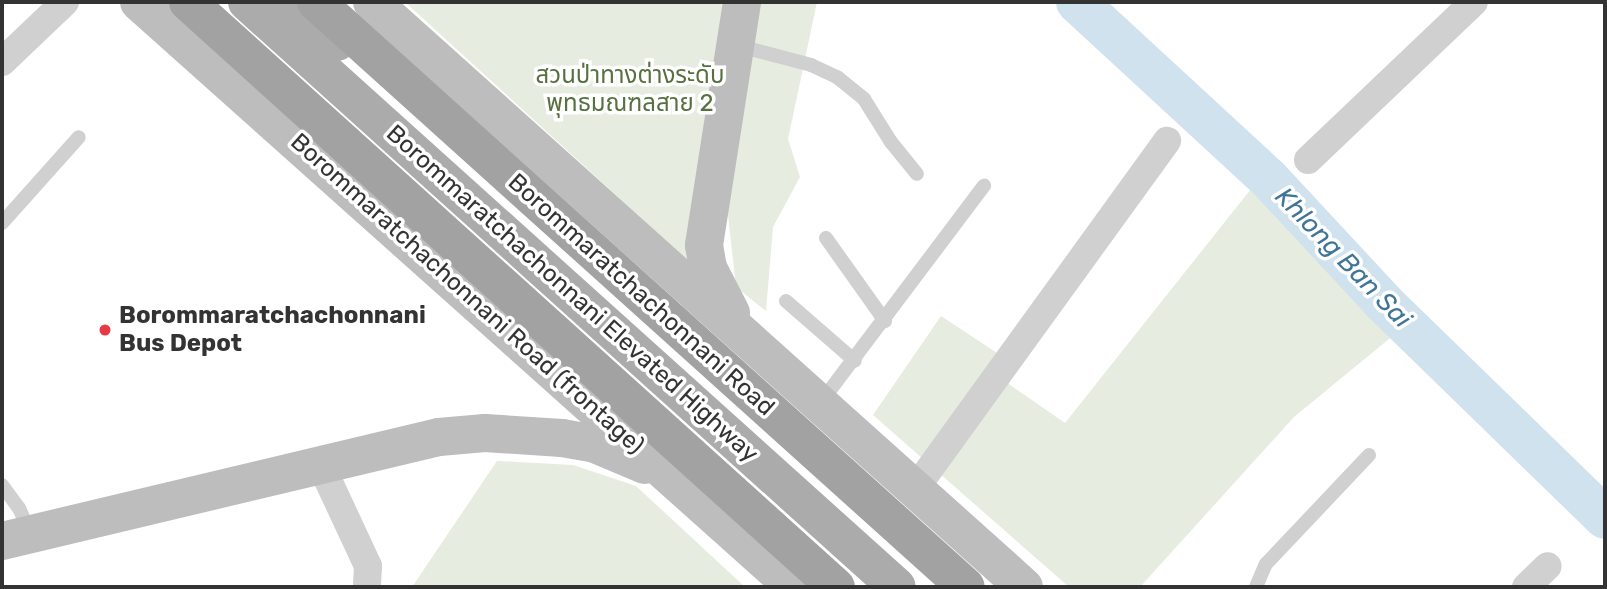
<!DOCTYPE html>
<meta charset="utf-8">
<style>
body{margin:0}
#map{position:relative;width:1607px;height:589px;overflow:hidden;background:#fff;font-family:Rubik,"Noto Sans Thai",sans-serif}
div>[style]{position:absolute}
.green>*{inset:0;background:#e6ecdf}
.river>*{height:42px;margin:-21px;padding:0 21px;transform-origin:21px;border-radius:21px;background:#cfe2ee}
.service>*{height:14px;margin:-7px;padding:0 7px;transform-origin:7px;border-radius:7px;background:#d0d0d0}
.minor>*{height:28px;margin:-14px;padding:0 14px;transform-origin:14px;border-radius:14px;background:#d0d0d0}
.secondary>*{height:38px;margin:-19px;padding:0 19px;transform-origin:19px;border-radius:19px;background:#bdbdbd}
.primary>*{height:38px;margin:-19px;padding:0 19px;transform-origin:19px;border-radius:19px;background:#ababab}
.trunk>*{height:38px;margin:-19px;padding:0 19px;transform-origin:19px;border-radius:19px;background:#a2a2a2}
.dots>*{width:19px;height:19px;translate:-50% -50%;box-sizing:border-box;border:4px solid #fff;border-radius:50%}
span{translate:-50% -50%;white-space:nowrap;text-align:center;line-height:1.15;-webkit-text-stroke:7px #fff;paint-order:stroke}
.park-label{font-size:24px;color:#56703f}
.street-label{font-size:24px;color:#333}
.poi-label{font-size:24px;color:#333;font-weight:700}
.left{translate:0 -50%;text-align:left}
.water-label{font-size:26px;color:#3f7597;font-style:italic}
.frame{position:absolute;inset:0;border:4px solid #333;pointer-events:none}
</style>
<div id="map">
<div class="green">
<div style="clip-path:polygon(405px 2px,735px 2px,688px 261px)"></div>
<div style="clip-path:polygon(760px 2px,817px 2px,788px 139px,800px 177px,773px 227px,766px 311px,736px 287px,726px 197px)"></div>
<div style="clip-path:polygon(1251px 189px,1395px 334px,1294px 417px,1140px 587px,1069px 587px,873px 415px,941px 316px,997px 353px,987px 369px,1065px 423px)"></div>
<div style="clip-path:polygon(497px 461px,573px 465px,636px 486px,745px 587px,412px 587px)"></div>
</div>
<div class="river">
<div style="left:1077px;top:2px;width:260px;rotate:42.7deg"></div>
<div style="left:1268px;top:178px;width:171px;rotate:47.1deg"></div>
<div style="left:1384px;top:303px;width:308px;rotate:44.2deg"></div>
</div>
<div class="service">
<div style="left:735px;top:45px;width:79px;rotate:14.7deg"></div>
<div style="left:811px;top:65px;width:29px;rotate:25deg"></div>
<div style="left:837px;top:77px;width:35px;rotate:39deg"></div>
<div style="left:864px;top:99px;width:51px;rotate:57.9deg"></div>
<div style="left:891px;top:142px;width:41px;rotate:50.9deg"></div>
<div style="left:2px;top:223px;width:115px;rotate:-48.2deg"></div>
<div style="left:826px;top:238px;width:102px;rotate:54.6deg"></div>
<div style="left:786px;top:301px;width:91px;rotate:41deg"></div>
<div style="left:821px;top:402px;width:271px;rotate:-53deg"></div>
<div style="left:2px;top:485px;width:29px;rotate:54deg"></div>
<div style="left:19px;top:508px;width:27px;rotate:66deg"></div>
<div style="left:1256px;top:587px;width:25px;rotate:-67deg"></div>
<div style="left:1266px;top:564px;width:150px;rotate:-46.6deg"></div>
</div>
<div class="minor">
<div style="left:2px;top:62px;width:87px;rotate:-43.6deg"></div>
<div style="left:1308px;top:160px;width:229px;rotate:-43.6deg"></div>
<div style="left:320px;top:463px;width:114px;rotate:65deg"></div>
<div style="left:368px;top:566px;width:21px;rotate:93deg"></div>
<div style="left:915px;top:489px;width:430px;rotate:-54.1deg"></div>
<div style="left:1526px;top:587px;width:30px;rotate:-44deg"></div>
</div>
<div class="secondary">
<div style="left:139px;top:2px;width:878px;rotate:41.77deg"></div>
<div style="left:372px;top:2px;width:876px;rotate:41.9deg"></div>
<div style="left:731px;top:313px;width:51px;rotate:-117.1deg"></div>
<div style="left:708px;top:268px;width:23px;rotate:-100deg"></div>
<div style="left:704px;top:245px;width:246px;rotate:-81.1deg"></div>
<div style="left:2px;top:541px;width:449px;rotate:-13.4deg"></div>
<div style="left:439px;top:437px;width:46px;rotate:-5deg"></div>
<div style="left:485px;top:433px;width:77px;rotate:3.7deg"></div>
<div style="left:562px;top:438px;width:34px;rotate:10deg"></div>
<div style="left:595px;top:444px;width:54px;rotate:22.8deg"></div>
</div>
<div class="primary">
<div style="left:247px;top:2px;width:874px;rotate:41.99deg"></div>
<div style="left:291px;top:2px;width:61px;rotate:41deg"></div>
</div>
<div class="trunk">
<div style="left:188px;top:2px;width:873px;rotate:42.08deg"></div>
<div style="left:316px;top:2px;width:874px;rotate:41.99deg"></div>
</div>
<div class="dots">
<div style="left:105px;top:330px;background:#e63946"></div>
</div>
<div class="park-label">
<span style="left:630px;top:90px">สวนป่าทางต่างระดับ<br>พุทธมณฑลสาย 2</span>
</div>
<div class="street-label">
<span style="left:467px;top:294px;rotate:42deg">Borommaratchachonnani Road (frontage)</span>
<span style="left:572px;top:294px;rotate:42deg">Borommaratchachonnani Elevated Highway</span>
<span style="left:641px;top:295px;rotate:42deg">Borommaratchachonnani Road</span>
</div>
<div class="poi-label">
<span class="left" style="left:119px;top:330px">Borommaratchachonnani<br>Bus Depot</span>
</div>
<div class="water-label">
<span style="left:1343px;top:258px;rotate:46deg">Khlong Ban Sai</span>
</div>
<div class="frame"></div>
</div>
